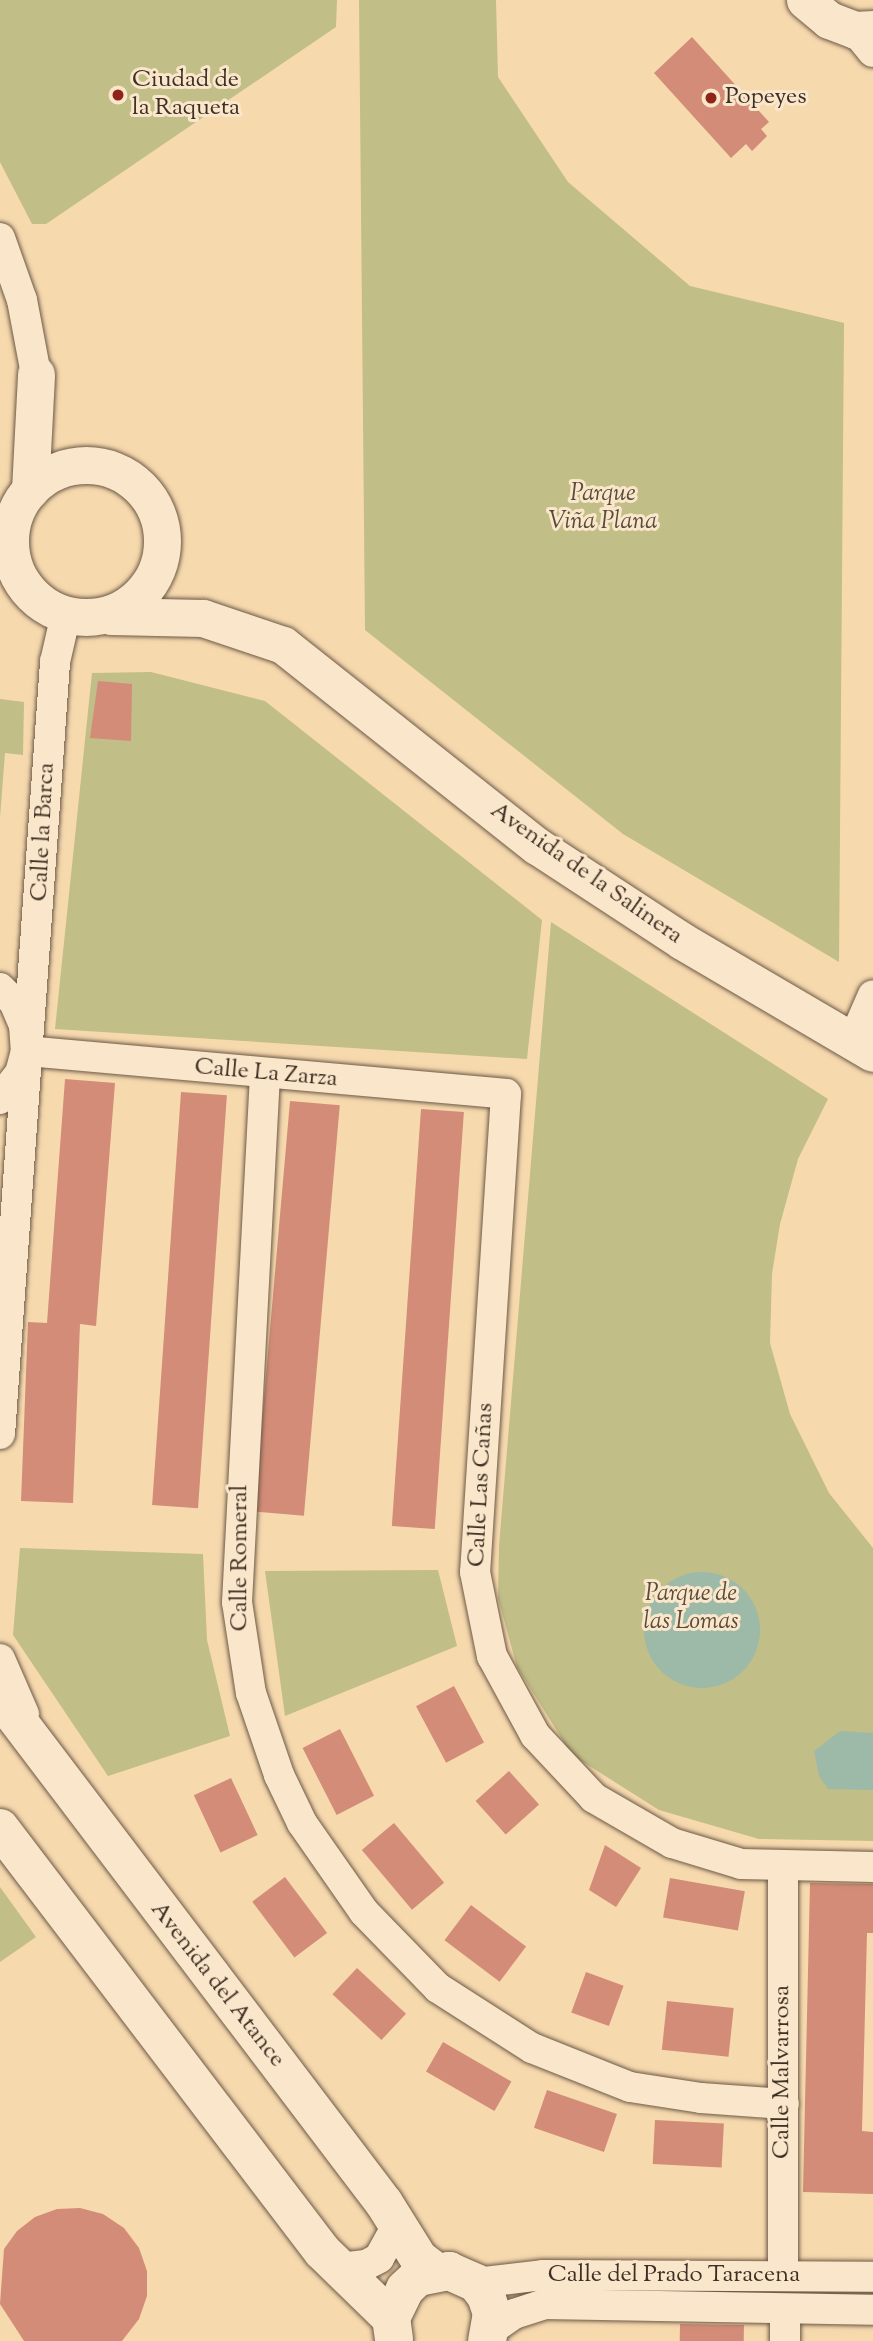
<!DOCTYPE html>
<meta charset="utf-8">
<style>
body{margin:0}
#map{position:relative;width:873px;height:2341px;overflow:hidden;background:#f7d9ae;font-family:"Sorts Mill Goudy",serif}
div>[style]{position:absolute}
.green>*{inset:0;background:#c1be87}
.water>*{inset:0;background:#9dbaa9}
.round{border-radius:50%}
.building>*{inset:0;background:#d38c77;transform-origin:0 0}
.roads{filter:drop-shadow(0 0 2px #6c5a47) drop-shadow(0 0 2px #6c5a47)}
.minor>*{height:30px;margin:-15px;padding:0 15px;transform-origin:15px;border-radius:15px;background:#fae6ca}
.tertiary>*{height:37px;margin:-18.5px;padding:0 18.5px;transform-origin:18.5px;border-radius:18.5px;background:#fae6ca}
.tertiary>.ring{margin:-18.5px;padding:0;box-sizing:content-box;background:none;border:37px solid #fae6ca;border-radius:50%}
.secondary>*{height:38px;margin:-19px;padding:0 19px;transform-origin:19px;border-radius:19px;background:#fae6ca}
.dots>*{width:19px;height:19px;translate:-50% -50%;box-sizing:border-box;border:4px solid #fae6ca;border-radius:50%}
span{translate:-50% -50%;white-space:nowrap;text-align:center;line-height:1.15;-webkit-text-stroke:6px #fae6ca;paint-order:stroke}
.poi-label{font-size:24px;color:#3e2f25}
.left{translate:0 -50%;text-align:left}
.park-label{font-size:24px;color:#584c39;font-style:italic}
.street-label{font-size:24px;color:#3e2f25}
</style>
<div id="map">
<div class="green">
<div style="clip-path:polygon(0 0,337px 0,336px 27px,46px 224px,32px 224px,0 162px)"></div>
<div style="clip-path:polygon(359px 0,496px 0,498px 77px,568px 182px,690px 286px,844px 323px,839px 962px,623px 834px,365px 630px)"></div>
<div style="clip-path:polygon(151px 672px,265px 701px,542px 920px,527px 1059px,55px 1029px,92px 673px)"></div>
<div style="clip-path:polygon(0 699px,24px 702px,23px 755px,5px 753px,0 818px)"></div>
<div style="clip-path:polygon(551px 922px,828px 1099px,798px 1159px,780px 1224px,772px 1274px,770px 1343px,790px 1414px,829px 1493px,873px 1548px,873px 1841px,759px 1839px,659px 1810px,572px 1755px,517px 1667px,498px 1598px,499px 1546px)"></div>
<div style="clip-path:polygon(20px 1548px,203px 1554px,207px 1640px,230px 1736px,108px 1776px,13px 1635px)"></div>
<div style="clip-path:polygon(438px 1570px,457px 1646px,285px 1716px,265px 1571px)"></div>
<div style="clip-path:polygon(0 1887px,36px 1937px,0 1962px)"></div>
</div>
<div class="water">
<div class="round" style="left:644px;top:1572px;width:116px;height:116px"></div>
<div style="clip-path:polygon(840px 1731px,873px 1733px,873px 1790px,828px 1789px,819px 1776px,814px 1751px)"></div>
</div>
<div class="building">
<div style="clip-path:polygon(692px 37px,769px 122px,761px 129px,767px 136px,752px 151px,746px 144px,731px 158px,654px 73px)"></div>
<div style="clip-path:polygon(98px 681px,132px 684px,131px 741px,90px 738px)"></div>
<div style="clip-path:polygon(65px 1079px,115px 1083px,96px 1326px,80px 1324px,73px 1503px,21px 1501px,28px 1322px,47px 1323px)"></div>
<div style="left:181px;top:1092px;width:46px;height:414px;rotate:4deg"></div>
<div style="left:290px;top:1101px;width:50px;height:412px;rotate:5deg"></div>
<div style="left:421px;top:1109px;width:43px;height:418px;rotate:4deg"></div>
<div style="left:454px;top:1686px;width:64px;height:43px;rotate:62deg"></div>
<div style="left:340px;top:1729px;width:75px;height:42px;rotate:63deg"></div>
<div style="left:509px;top:1771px;width:45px;height:45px;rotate:48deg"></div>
<div style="left:231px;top:1778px;width:63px;height:41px;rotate:65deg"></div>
<div style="left:394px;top:1823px;width:78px;height:42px;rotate:50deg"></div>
<div style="clip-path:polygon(605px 1845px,641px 1868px,616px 1907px,589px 1890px)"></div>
<div style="left:285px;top:1877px;width:70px;height:41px;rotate:53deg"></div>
<div style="left:670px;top:1878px;width:76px;height:40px;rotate:10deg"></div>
<div style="clip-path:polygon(810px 1883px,873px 1884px,873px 1933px,867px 1933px,862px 2131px,873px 2132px,873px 2194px,803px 2192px)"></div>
<div style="left:471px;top:1905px;width:69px;height:44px;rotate:37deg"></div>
<div style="left:357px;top:1968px;width:67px;height:36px;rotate:43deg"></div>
<div style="left:586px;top:1972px;width:40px;height:43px;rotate:20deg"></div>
<div style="left:667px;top:2001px;width:67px;height:49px;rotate:6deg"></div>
<div style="left:443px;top:2042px;width:79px;height:34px;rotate:30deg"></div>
<div style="left:547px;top:2090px;width:74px;height:40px;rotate:19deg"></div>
<div style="left:655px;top:2120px;width:69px;height:44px;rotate:3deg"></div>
<div style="clip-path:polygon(80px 2208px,103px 2214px,124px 2228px,139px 2248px,147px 2271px,147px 2296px,139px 2319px,122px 2341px,24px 2341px,0 2304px,4px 2249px,17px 2231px,35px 2217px,57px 2209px)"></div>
<div style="left:680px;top:2324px;width:64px;height:17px;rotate:1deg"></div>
</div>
<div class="roads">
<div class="minor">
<div style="left:855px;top:30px;width:28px;rotate:51deg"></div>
<div style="left:0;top:238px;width:66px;rotate:70.5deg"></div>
<div style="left:22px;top:300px;width:75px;rotate:79.3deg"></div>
<div style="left:0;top:988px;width:20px;rotate:45deg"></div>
<div style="left:14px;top:1002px;width:25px;rotate:67deg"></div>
<div style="left:24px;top:1025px;width:26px;rotate:86deg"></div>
<div style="left:26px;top:1051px;width:23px;rotate:105deg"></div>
<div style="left:20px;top:1073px;width:33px;rotate:128deg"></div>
<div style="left:852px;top:1043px;width:52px;rotate:-66.4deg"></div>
<div style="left:26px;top:1051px;width:482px;rotate:5.1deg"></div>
<div style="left:506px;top:1094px;width:479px;rotate:93.7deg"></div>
<div style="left:475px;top:1572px;width:86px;rotate:78.6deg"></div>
<div style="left:492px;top:1656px;width:90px;rotate:61.4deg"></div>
<div style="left:535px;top:1735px;width:86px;rotate:46.9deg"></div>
<div style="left:594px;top:1798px;width:90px;rotate:30deg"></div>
<div style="left:672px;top:1843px;width:72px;rotate:16.9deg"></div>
<div style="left:741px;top:1864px;width:132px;rotate:1.3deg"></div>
<div style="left:265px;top:1075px;width:528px;rotate:93.04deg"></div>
<div style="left:237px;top:1602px;width:92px;rotate:81.3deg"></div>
<div style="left:251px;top:1693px;width:87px;rotate:71.1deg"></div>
<div style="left:279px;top:1775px;width:53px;rotate:64.4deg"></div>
<div style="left:302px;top:1823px;width:108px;rotate:55.1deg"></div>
<div style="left:364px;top:1912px;width:106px;rotate:45.8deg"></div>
<div style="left:438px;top:1988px;width:112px;rotate:32.6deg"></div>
<div style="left:532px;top:2048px;width:105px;rotate:21.7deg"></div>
<div style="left:630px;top:2087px;width:72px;rotate:8.8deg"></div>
<div style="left:701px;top:2098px;width:83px;rotate:4.1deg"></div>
<div style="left:0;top:1434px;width:774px;rotate:-85.92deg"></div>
<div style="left:55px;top:662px;width:49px;rotate:-77.1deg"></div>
<div style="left:0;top:1659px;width:60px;rotate:66.4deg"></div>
<div style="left:340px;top:2268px;width:26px;rotate:-7deg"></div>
<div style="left:366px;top:2265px;width:15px;rotate:-28deg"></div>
<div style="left:379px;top:2258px;width:39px;rotate:-61deg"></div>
<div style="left:783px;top:2276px;width:408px;rotate:-90deg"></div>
<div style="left:476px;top:2283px;width:67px;rotate:-6.8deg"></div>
<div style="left:543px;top:2275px;width:330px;rotate:0.3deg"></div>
<div style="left:785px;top:2309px;width:32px;rotate:90deg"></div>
<div style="left:491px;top:2330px;width:28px;rotate:-35deg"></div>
<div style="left:514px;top:2314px;width:32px;rotate:-18deg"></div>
<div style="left:544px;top:2304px;width:329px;rotate:1deg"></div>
</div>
<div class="tertiary">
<div style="left:805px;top:0;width:31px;rotate:40deg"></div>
<div style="left:829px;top:20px;width:28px;rotate:21deg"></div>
<div style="left:855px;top:30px;width:18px;rotate:-3deg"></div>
<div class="ring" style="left:10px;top:465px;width:115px;height:115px"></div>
<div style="left:30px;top:490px;width:116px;rotate:-87deg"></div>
<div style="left:111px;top:616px;width:92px;rotate:1.2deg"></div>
<div style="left:203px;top:618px;width:84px;rotate:18.6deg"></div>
<div style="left:283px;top:645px;width:324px;rotate:38.4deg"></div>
<div style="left:537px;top:846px;width:173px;rotate:33.2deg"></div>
<div style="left:682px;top:941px;width:221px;rotate:30.4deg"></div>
</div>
<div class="secondary">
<div style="left:0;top:1697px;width:635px;rotate:52.81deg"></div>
<div style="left:384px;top:2203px;width:66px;rotate:58deg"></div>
<div style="left:419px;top:2259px;width:20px;rotate:37deg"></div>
<div style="left:0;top:1828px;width:532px;rotate:52.72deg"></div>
<div style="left:322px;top:2251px;width:96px;rotate:44.2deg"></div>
<div style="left:394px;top:2339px;width:21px;rotate:-98deg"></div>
<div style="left:391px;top:2318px;width:32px;rotate:-64deg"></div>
<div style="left:405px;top:2289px;width:18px;rotate:-43deg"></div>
<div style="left:418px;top:2277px;width:32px;rotate:-11deg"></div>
<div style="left:449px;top:2271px;width:30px;rotate:24deg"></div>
<div style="left:476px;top:2283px;width:16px;rotate:52deg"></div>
<div style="left:486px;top:2296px;width:18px;rotate:71deg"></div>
<div style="left:492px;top:2313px;width:28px;rotate:100deg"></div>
</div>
</div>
<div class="dots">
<div style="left:118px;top:95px;background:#8f2418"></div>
<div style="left:711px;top:98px;background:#8f2418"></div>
</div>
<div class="poi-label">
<span class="left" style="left:132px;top:95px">Ciudad de<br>la Raqueta</span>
<span class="left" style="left:725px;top:98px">Popeyes</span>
</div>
<div class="park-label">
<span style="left:603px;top:509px">Parque<br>Viña Plana</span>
<span style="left:691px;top:1609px">Parque de<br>las Lomas</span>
</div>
<div class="street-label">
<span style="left:44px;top:832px;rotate:-87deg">Calle la Barca</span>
<span style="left:586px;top:874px;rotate:35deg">Avenida de la Salinera</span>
<span style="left:266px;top:1074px;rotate:5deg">Calle La Zarza</span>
<span style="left:482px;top:1485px;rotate:-87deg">Calle Las Cañas</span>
<span style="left:241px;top:1558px;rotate:-90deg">Calle Romeral</span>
<span style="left:217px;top:1985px;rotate:52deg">Avenida del Atance</span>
<span style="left:783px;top:2072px;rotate:-90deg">Calle Malvarrosa</span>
<span style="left:674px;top:2276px">Calle del Prado Taracena</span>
</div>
</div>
